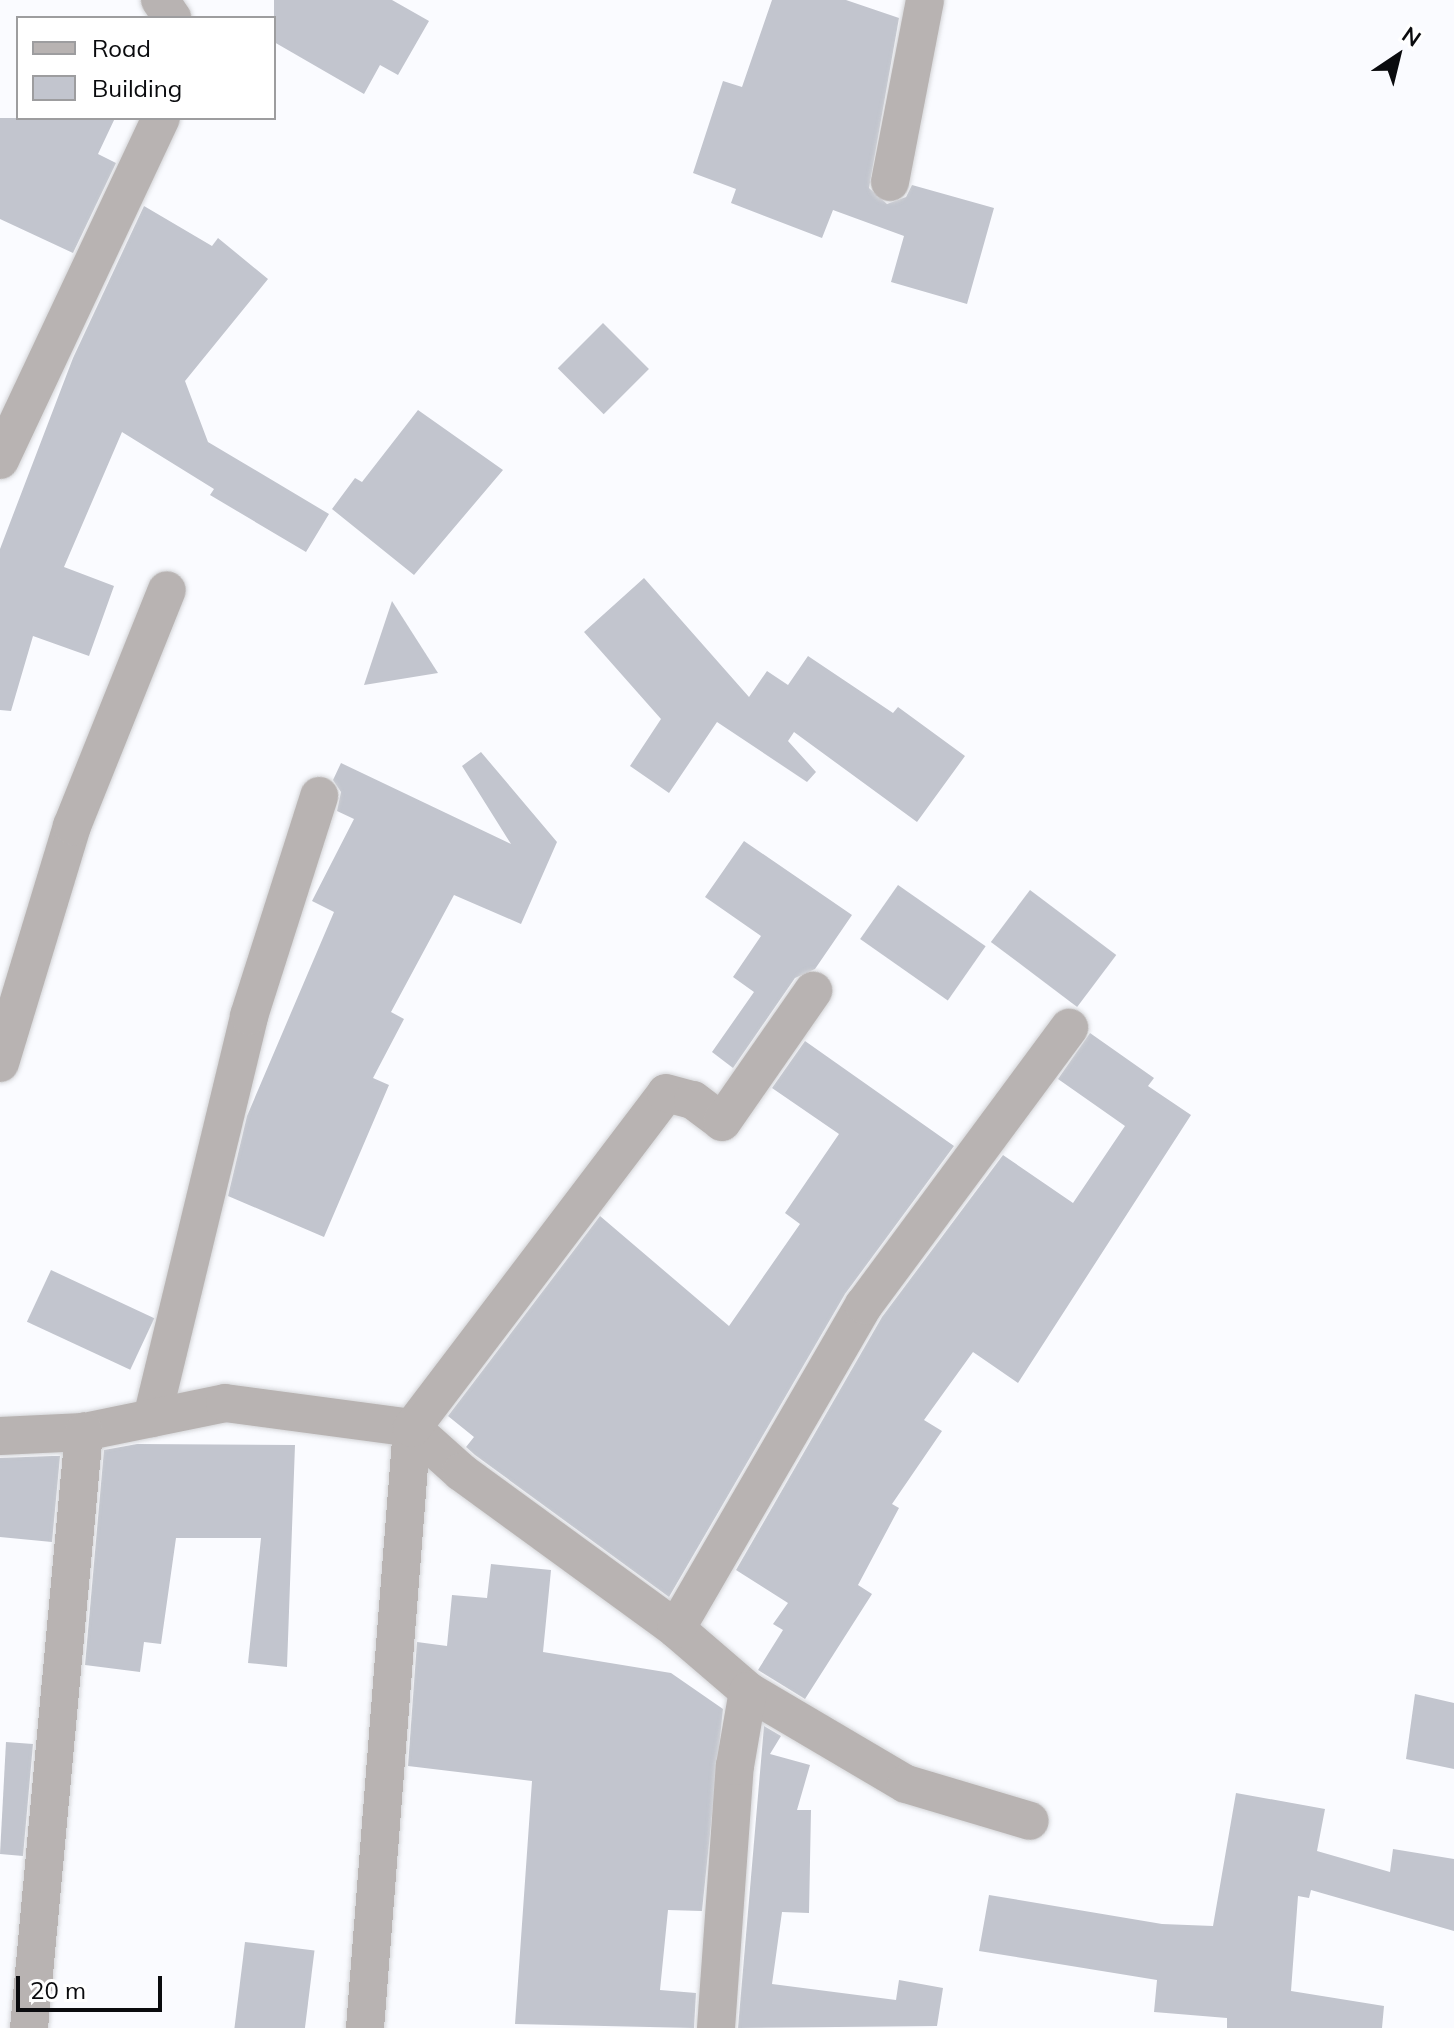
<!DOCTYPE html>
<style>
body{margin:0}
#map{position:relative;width:1454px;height:2028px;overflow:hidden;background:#fafbff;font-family:Mulish,sans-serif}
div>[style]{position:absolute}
.building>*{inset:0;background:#c2c5ce;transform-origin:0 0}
.roads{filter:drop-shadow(0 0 2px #d4d5d8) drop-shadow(0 0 2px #d4d5d8)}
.minor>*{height:38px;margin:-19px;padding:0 19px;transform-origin:19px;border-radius:19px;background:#b8b3b2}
span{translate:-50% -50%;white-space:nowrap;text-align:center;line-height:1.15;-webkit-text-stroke:8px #fff;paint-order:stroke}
.legend{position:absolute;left:16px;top:16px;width:260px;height:104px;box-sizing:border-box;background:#fff;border:2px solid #9d9d9f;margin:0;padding:10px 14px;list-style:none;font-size:24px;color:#0a0b0e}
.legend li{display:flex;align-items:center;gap:16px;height:40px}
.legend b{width:40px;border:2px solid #9d9d9f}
.north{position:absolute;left:1358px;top:16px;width:80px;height:80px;-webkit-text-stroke:6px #fff;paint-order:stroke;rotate:35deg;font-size:22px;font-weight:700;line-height:32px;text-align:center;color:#0a0b0e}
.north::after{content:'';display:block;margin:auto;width:28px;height:36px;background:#0a0b0e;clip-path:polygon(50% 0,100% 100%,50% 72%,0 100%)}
.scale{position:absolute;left:16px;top:1976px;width:146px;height:36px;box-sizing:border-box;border:4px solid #0a0b0e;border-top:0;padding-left:10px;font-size:24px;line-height:28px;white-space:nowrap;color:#0a0b0e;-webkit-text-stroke:6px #fff;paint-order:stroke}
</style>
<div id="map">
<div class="building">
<div style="clip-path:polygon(274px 0,392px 0,429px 21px,398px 75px,380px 65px,364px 94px,274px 42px)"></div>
<div style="clip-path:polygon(772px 0,846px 0,899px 18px,869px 188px,887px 204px,906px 197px,912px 185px,994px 208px,967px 304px,891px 282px,904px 236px,833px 210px,822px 238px,731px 203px,736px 189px,693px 173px,723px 81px,742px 87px)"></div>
<div style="clip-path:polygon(0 118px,115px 118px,98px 154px,116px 163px,73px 253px,0 219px)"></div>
<div style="clip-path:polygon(144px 206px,212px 246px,218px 238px,268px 279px,185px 381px,208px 442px,329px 514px,306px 552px,210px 495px,214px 489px,122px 432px,64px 567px,114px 586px,89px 656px,33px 636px,11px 711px,0 710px,0 549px,73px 358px)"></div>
<div style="left:603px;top:323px;width:65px;height:64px;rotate:45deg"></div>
<div style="clip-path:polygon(418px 410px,503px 470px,414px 575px,332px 509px,355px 478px,362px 482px)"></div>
<div style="clip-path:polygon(644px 578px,749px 697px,767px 671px,788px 685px,808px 656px,893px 713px,898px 707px,965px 756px,917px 822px,794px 732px,788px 741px,816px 772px,807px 782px,717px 722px,669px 793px,630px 766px,661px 719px,584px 632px)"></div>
<div style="clip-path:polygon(392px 601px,438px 673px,364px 685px)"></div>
<div style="clip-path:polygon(481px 752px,557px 842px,521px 924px,454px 895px,391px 1012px,404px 1019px,373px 1078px,389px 1085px,324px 1237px,228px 1196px,247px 1116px,334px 912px,312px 901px,354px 819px,337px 811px,341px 792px,333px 780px,341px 763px,511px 844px,462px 766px)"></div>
<div style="clip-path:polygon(744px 841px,852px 915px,815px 969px,795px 978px,733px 1068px,712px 1052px,754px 992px,733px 977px,761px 936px,705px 897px)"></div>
<div style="left:898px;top:885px;width:107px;height:66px;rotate:35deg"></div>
<div style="left:1030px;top:890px;width:108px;height:65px;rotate:37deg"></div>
<div style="clip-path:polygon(1090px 1033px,1154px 1078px,1148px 1086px,1191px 1115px,1018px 1383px,973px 1352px,924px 1420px,942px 1431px,892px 1504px,899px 1508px,858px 1585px,872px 1594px,805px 1699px,758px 1670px,783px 1630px,773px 1624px,788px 1603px,736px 1570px,882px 1317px,1003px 1155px,1073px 1203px,1125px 1126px,1058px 1079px)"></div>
<div style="clip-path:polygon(805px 1041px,954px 1146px,845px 1294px,669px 1597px,475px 1455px,466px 1447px,474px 1437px,448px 1416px,600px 1216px,729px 1326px,800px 1224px,785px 1213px,839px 1134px,772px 1088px)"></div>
<div style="left:51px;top:1270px;width:114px;height:57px;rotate:25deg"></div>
<div style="clip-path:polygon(137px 1444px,295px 1445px,287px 1667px,248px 1663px,261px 1538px,176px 1538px,161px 1644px,144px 1642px,140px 1672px,85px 1665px,104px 1450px)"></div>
<div style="clip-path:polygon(52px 1456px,60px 1456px,52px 1542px,0 1537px,0 1458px)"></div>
<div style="clip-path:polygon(491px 1564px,551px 1570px,543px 1652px,671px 1673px,723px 1709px,702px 1911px,668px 1910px,660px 1990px,696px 1993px,694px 2028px,515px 2024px,532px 1781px,408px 1766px,417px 1642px,447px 1646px,452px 1595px,487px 1598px)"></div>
<div style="clip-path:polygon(1415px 1694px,1454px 1703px,1454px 1769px,1406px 1759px)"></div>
<div style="clip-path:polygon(764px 1726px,781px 1736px,770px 1754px,810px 1765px,797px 1810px,811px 1810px,809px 1913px,782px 1912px,772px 1984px,896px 2000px,899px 1980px,943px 1988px,937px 2026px,738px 2028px)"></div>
<div style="clip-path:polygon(6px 1742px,33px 1744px,23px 1856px,0 1854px)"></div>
<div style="clip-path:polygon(1236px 1793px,1325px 1809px,1317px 1851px,1390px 1872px,1393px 1849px,1454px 1859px,1454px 1931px,1311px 1890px,1309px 1898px,1298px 1896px,1291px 1991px,1384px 2006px,1382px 2028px,1227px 2028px,1227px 2018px,1154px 2012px,1157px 1980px,979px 1951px,989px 1895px,1162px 1924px,1213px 1926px)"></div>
<div style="left:245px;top:1942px;width:70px;height:87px;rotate:7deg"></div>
</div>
<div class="roads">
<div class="minor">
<div style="left:160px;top:0;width:22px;rotate:56deg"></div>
<div style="left:890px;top:182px;width:185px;rotate:-79.1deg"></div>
<div style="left:0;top:460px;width:378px;rotate:-64.8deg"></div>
<div style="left:0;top:1063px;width:248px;rotate:-73.1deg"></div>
<div style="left:72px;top:826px;width:254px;rotate:-68.1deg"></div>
<div style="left:152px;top:1418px;width:414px;rotate:-76.4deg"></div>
<div style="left:249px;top:1016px;width:231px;rotate:-72.3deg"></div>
<div style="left:0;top:1436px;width:84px;rotate:-2.7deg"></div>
<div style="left:84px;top:1432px;width:144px;rotate:-11.6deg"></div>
<div style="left:225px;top:1403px;width:189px;rotate:7.6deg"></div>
<div style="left:412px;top:1428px;width:66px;rotate:41.9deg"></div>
<div style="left:461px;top:1472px;width:266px;rotate:36.1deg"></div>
<div style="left:676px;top:1629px;width:95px;rotate:40.7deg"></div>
<div style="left:748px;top:1691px;width:183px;rotate:30.5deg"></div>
<div style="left:906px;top:1784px;width:129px;rotate:16.6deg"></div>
<div style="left:676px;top:1629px;width:375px;rotate:-59.9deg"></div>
<div style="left:864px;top:1305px;width:345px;rotate:-53.5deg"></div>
<div style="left:29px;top:2028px;width:599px;rotate:-84.73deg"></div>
<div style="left:365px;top:2028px;width:602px;rotate:-85.52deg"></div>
<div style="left:412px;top:1428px;width:420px;rotate:-52.8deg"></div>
<div style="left:666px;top:1093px;width:28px;rotate:15deg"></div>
<div style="left:693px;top:1100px;width:36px;rotate:37deg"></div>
<div style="left:722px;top:1122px;width:160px;rotate:-55.2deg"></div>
<div style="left:716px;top:2028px;width:263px;rotate:-85.9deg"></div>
<div style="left:735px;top:1766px;width:76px;rotate:-80.2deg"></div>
</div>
</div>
<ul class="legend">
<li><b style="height:10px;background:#b8b3b2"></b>Road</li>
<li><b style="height:22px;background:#c2c5ce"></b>Building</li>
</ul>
<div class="north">N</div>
<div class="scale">20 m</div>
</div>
